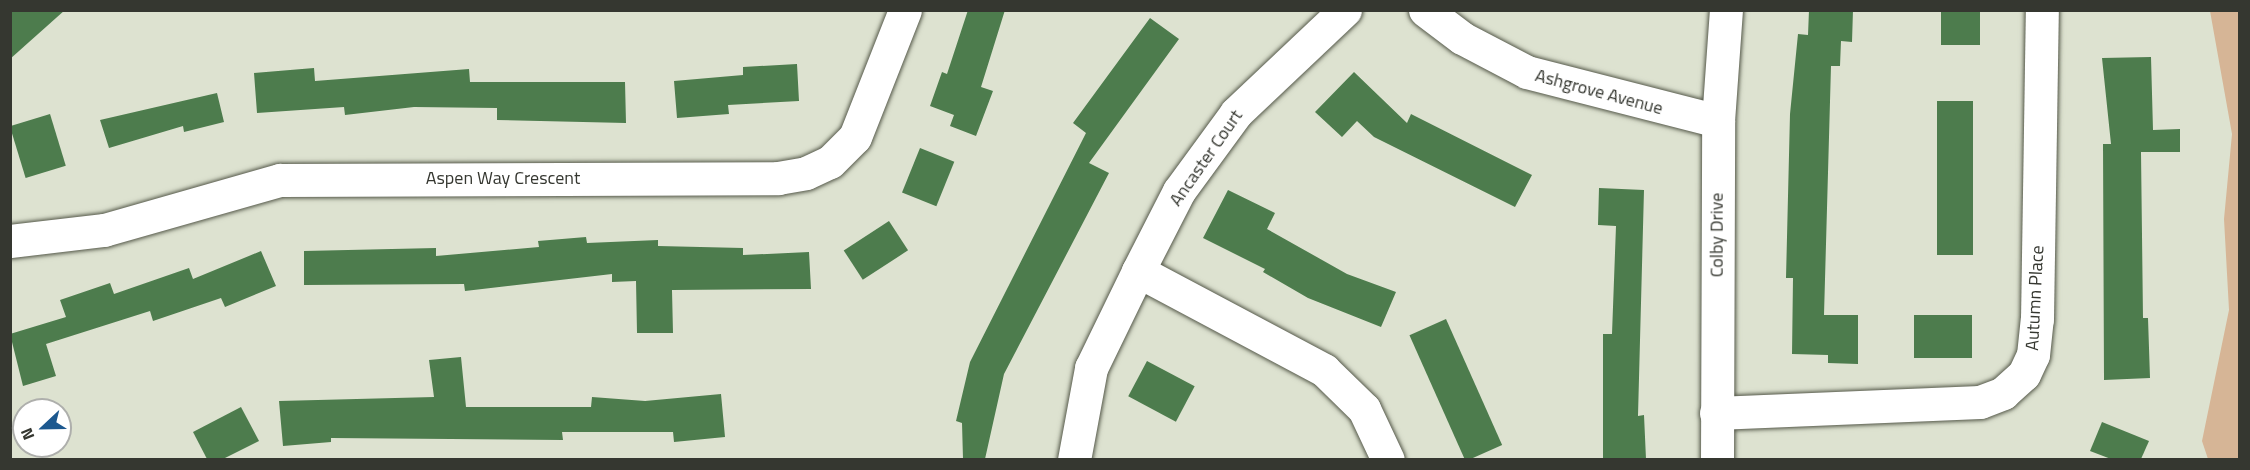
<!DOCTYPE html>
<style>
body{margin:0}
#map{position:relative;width:2250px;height:470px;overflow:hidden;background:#dde2d0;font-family:"Titillium Web",sans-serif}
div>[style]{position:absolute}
.green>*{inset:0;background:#d6b596}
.building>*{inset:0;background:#4d7c4d;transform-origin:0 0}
.roads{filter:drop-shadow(0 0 2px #55594a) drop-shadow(0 0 2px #55594a)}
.minor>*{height:33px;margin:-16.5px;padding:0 16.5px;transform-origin:16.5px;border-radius:16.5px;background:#fff}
.tertiary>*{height:33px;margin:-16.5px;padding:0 16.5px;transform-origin:16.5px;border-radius:16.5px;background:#fff}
span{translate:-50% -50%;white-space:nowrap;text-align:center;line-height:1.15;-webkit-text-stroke:6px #fff;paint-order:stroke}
.street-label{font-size:18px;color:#353730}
.frame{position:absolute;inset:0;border:12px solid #353730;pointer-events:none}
.north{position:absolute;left:12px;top:398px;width:60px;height:60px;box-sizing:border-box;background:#fff;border:2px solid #aeafac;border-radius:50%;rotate:248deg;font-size:16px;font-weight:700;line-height:24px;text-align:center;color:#353730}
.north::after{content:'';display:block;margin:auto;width:21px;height:27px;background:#1c588f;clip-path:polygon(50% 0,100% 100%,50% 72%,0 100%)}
</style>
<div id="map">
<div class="green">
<div style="clip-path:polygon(2210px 11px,2239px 11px,2239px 459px,2208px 459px,2202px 441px,2229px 310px,2224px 219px,2232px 134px)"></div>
</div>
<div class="building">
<div style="clip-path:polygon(10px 10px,65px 10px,10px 59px)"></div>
<div style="clip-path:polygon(968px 10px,1005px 10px,981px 87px,993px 91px,976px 136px,950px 126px,954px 115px,930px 106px,942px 72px,947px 74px)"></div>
<div style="clip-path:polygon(1809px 10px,1853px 10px,1852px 42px,1841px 41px,1840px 66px,1831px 66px,1824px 315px,1858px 315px,1858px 364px,1828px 363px,1828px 355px,1792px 354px,1793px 278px,1786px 278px,1790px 114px,1798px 34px,1808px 35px)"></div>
<div style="left:1941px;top:10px;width:39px;height:35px"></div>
<div style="clip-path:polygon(1150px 18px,1179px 39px,1089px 163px,1109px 173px,1004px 374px,985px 459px,963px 459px,962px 423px,956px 421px,970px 362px,1086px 133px,1073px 123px)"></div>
<div style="clip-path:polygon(2151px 57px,2153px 130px,2180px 129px,2180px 152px,2141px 152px,2143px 318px,2148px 318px,2150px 378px,2104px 380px,2103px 144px,2111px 144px,2102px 58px)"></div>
<div style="clip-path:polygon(797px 64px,799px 101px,728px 105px,729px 114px,677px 118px,674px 81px,743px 75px,743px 67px)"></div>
<div style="clip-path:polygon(314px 68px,315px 81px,469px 69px,470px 82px,625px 82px,626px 123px,497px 120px,497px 108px,414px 107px,345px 115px,344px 107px,257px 113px,254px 73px)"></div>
<div style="clip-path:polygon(1354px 72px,1407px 123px,1411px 114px,1532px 175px,1515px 207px,1374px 137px,1357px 121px,1342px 137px,1315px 112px)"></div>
<div style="clip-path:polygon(217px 93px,224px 122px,184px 132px,183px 126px,109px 148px,100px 120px)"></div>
<div style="left:1937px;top:101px;width:36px;height:154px"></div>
<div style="left:50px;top:114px;width:54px;height:42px;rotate:73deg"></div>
<div style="left:920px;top:148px;width:37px;height:48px;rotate:22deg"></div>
<div style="clip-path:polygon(1599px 188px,1644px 190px,1638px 416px,1644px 415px,1646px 459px,1603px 459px,1603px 334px,1612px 334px,1616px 226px,1598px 225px)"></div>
<div style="clip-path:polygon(1228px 190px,1275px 213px,1267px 229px,1347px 274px,1396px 292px,1381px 327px,1308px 298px,1263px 272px,1265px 269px,1203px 238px)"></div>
<div style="left:889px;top:221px;width:35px;height:54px;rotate:57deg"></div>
<div style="clip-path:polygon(586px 237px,587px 243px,658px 240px,658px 246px,743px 248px,743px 255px,809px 252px,811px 289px,672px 290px,673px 333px,637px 333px,636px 281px,612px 282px,612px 274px,465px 291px,464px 284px,304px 285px,304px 251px,436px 248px,436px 256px,539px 247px,538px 241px)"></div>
<div style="clip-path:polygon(261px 251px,276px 286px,225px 307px,221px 298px,153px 321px,150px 311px,46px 344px,56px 376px,23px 386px,10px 334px,66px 317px,60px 300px,110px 283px,114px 294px,189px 268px,193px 279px)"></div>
<div style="left:1914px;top:315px;width:58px;height:43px"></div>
<div style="left:1446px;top:319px;width:138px;height:40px;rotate:66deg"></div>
<div style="clip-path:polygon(461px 357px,466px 407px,591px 407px,592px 397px,645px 401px,721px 394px,725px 437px,674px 442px,673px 432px,562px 432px,563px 440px,331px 438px,331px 442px,283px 446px,279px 401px,434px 397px,429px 360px)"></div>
<div style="left:1147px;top:361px;width:54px;height:40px;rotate:28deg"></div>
<div style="clip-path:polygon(241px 407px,259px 441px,223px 459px,207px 459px,193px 432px)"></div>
<div style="clip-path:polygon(2102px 422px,2149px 441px,2141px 459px,2111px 459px,2090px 451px)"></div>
</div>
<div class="roads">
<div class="minor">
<div style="left:1425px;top:10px;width:46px;rotate:37.1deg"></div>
<div style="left:1462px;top:38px;width:73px;rotate:27.6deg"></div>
<div style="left:1527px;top:72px;width:197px;rotate:14.4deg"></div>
<div style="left:10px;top:241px;width:95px;rotate:-6.7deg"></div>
<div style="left:104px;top:230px;width:183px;rotate:-15.9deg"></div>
<div style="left:280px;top:180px;width:498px;rotate:-0.2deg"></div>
<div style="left:778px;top:178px;width:28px;rotate:-10deg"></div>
<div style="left:806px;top:173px;width:26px;rotate:-25deg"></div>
<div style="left:830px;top:162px;width:35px;rotate:-45deg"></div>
<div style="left:855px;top:137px;width:136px;rotate:-68.5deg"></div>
<div style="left:1138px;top:271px;width:90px;rotate:-62.9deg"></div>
<div style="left:1179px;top:191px;width:97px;rotate:-53.8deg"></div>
<div style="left:1236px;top:113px;width:150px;rotate:-43.4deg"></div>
<div style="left:1716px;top:413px;width:264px;rotate:-2.4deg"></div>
<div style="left:1980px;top:402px;width:25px;rotate:-21deg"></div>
<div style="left:2003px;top:393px;width:28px;rotate:-42deg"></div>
<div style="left:2024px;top:374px;width:21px;rotate:-65deg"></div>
<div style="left:2033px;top:355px;width:36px;rotate:-84deg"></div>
<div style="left:2037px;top:319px;width:309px;rotate:-89.1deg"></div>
<div style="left:1074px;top:460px;width:94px;rotate:-79.5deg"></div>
<div style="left:1091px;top:368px;width:108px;rotate:-64.1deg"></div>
<div style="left:1138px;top:271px;width:211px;rotate:28deg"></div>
<div style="left:1324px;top:370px;width:56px;rotate:44.3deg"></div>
<div style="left:1364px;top:409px;width:56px;rotate:64.8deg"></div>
</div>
<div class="tertiary">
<div style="left:1717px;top:460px;width:339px;rotate:-89.8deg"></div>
<div style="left:1718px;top:121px;width:111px;rotate:-85.9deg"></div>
</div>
</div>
<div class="street-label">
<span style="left:1599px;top:92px;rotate:15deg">Ashgrove Avenue</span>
<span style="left:1206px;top:158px;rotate:-55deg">Ancaster Court</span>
<span style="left:503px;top:178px">Aspen Way Crescent</span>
<span style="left:1717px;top:235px;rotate:-90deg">Colby Drive</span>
<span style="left:2035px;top:298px;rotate:-87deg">Autumn Place</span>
</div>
<div class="frame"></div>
<div class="north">N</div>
</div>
